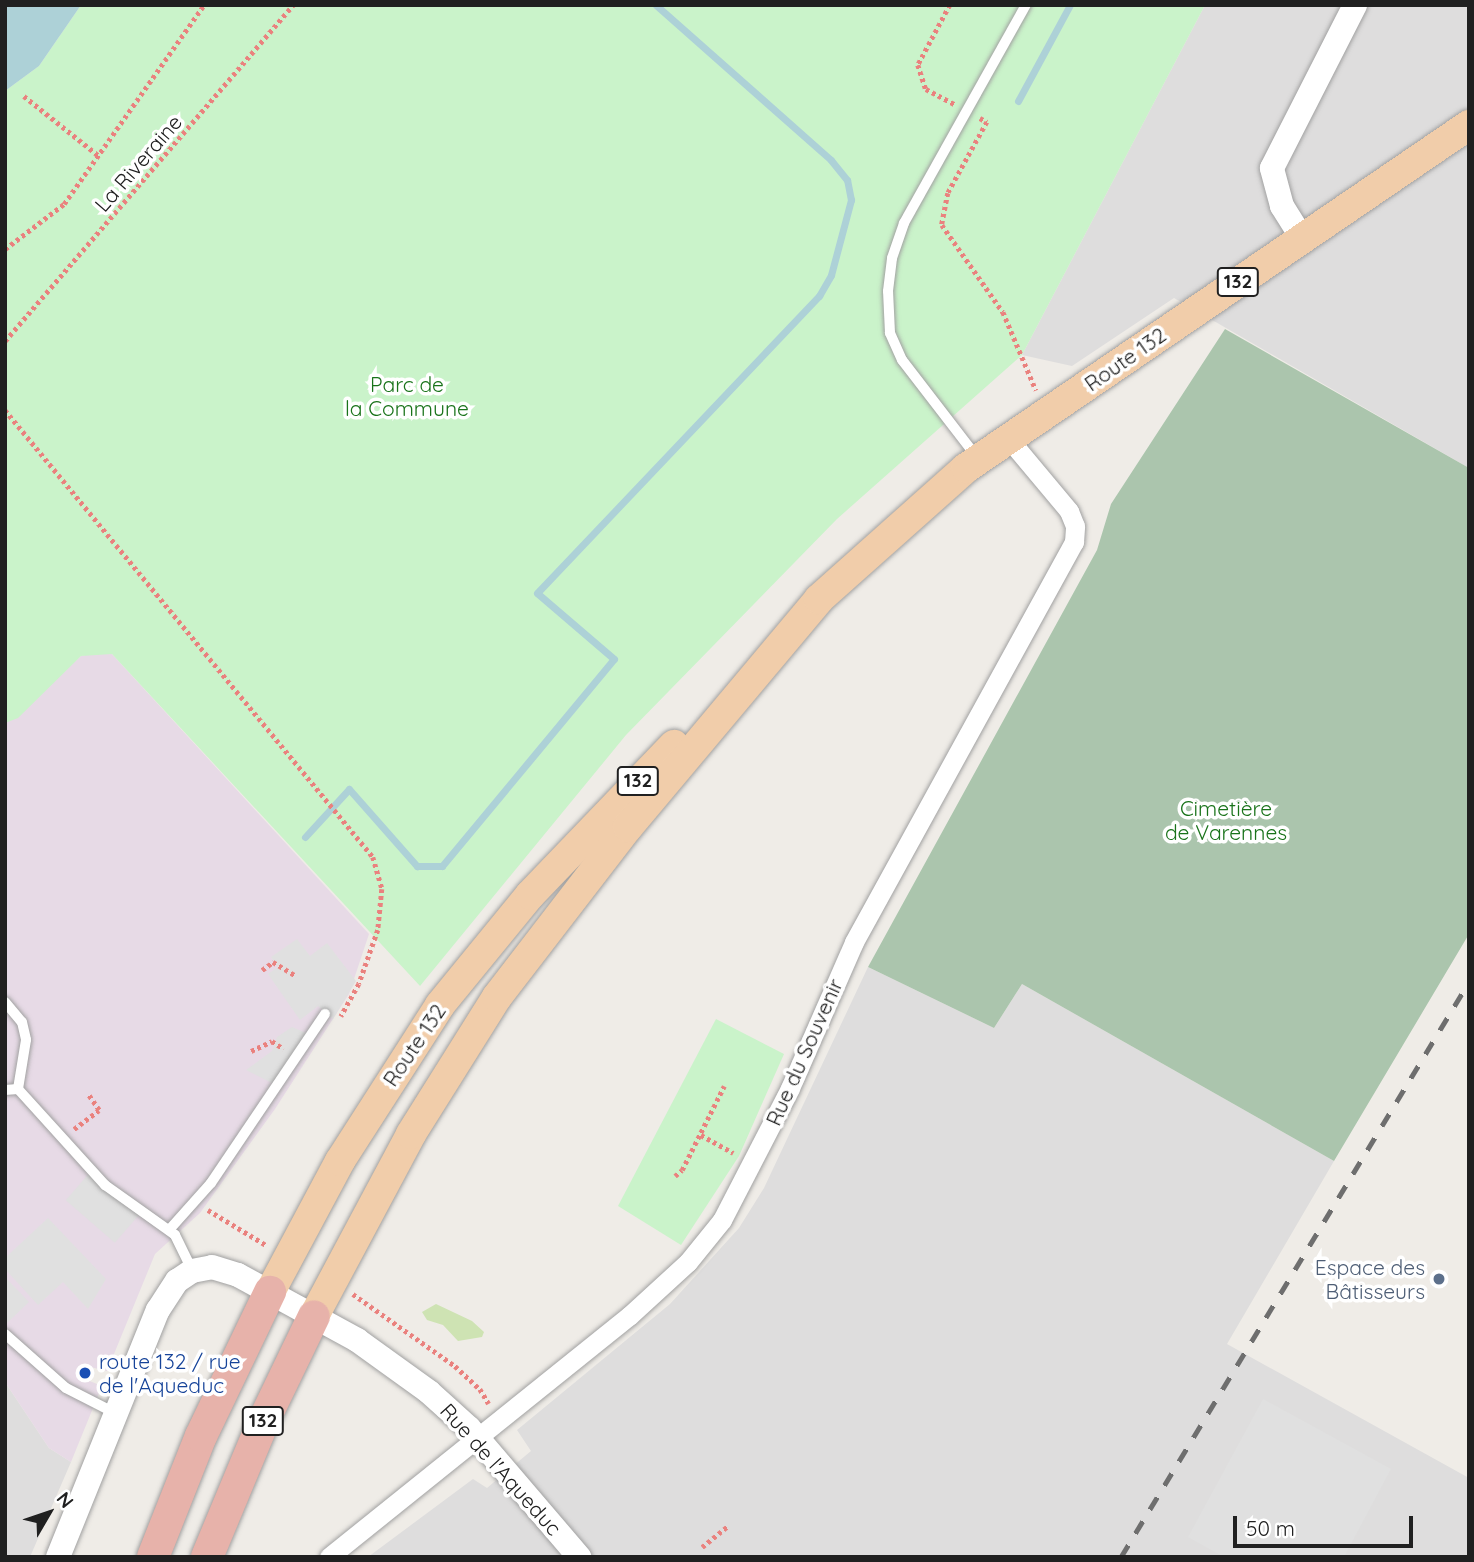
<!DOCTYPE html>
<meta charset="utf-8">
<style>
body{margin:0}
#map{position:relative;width:1474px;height:1562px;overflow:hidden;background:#efece7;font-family:Quicksand,sans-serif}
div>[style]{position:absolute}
.residential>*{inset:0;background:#dedddd}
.industrial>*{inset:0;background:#e7dae6}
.grass>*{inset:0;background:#cee3b3}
.cemetery>*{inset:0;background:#abc5ad}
.park>*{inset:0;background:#caf3ca}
.parking>*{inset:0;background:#e0e0e0;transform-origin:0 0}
.water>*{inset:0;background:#add1d7}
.stream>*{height:7px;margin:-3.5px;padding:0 3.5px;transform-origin:3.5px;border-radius:3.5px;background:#add1d7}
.path>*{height:4.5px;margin-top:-2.25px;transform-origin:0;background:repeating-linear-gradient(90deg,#ea817e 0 3.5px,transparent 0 7px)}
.roads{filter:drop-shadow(0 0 2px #a1a1a1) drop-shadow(0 0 2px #a1a1a1)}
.service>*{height:10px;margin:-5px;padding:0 5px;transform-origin:5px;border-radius:5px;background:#fff}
.minor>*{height:19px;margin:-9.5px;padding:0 9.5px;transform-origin:9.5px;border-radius:9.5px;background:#fff}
.tertiary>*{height:24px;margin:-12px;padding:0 12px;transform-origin:12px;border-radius:12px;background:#fff}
.primary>*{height:30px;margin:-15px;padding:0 15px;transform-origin:15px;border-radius:15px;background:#f1cdaa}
.trunk>*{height:32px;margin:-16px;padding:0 16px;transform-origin:16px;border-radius:16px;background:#e7b2aa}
.rail>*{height:5px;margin-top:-2.5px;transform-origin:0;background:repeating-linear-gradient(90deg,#6e6e6e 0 14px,transparent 0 28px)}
.dots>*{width:19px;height:19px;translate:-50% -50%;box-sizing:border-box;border:4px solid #fff;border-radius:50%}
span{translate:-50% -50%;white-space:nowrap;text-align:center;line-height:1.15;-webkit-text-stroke:7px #fff;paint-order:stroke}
.shield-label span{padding:2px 5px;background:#fff;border:2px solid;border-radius:5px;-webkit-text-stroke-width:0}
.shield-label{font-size:19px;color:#202020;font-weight:700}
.street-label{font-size:21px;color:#202020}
.park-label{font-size:21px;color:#19731a}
.service-label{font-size:21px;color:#4e5e75}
.right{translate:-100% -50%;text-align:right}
.transit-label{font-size:21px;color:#164399}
.left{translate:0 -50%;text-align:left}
.frame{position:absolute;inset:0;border:7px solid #202020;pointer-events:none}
.north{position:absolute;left:14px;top:1478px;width:70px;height:70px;-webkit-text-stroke:5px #fff;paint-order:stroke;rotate:51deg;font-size:19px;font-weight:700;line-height:28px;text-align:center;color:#202020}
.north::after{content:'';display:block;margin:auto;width:24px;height:32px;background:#202020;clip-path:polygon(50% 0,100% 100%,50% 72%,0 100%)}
.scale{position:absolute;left:1233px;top:1516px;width:180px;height:32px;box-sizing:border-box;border:4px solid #202020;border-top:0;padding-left:9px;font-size:21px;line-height:24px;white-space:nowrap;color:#202020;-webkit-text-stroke:5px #fff;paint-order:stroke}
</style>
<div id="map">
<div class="residential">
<div style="clip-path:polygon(1205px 5px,1469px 5px,1469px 468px,1174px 298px,1072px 366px,1022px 355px)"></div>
<div style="clip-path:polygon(868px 967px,994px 1028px,1022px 984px,1334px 1161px,1227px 1344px,1469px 1478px,1469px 1557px,368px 1557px,473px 1479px,487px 1488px,531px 1451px,517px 1430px,670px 1304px,739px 1228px,764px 1188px)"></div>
<div style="clip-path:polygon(5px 1382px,49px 1448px,71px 1462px,30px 1557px,5px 1557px)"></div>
</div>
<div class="industrial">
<div style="clip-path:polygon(99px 652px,112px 654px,369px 934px,349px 994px,275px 1109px,200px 1213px,155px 1254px,107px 1371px,82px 1365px,77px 1376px,102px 1386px,71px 1462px,49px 1448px,5px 1382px,5px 723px,81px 656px)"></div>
</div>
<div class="grass">
<div style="clip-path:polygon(436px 1304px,472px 1321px,484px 1332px,482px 1337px,458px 1341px,443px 1325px,427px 1320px,422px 1312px)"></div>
</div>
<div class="cemetery">
<div style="clip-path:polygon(1225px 329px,1469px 468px,1469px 934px,1334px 1161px,1022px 984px,994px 1028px,868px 967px,1097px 550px,1111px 504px)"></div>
</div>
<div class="park">
<div style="clip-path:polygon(81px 5px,1205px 5px,1022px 355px,837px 519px,626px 735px,420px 986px,112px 654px,81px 656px,18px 718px,5px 723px,5px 91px,39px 66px)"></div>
<div style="clip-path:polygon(716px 1019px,784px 1054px,739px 1156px,681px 1245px,618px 1206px)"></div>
</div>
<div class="parking">
<div style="clip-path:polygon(297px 939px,310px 956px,327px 943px,356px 981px,333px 1019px,318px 1006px,300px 1020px,268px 974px,278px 967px,271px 957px)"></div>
<div style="clip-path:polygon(292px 1027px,311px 1035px,278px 1086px,246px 1070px,272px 1051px,277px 1037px)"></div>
<div style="left:92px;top:1170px;width:65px;height:40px;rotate:41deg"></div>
<div style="clip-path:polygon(48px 1218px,106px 1279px,88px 1309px,63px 1282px,38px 1305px,5px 1269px,5px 1258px)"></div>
<div style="clip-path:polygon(5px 1277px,29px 1302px,5px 1325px)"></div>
<div style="clip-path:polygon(1263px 1399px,1391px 1469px,1344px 1557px,1224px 1557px,1188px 1537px)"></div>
</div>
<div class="water">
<div style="clip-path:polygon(5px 5px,81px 5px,39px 66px,5px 91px)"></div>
</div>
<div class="stream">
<div style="left:1018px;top:101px;width:109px;rotate:-61.6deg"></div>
<div style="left:305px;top:837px;width:65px;rotate:-47.5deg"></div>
<div style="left:349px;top:789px;width:103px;rotate:48.6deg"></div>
<div style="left:417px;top:866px;width:25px"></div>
<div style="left:442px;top:866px;width:269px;rotate:-50.3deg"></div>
<div style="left:614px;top:659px;width:101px;rotate:-139.4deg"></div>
<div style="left:537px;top:593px;width:410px;rotate:-46.5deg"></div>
<div style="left:819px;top:296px;width:24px;rotate:-60deg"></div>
<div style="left:831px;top:275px;width:78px;rotate:-75.1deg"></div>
<div style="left:851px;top:200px;width:20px;rotate:-101deg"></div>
<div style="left:847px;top:180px;width:26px;rotate:-129deg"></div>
<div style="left:831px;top:160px;width:234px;rotate:-138.5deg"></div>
</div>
<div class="path">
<div style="left:950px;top:5px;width:68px;rotate:118.1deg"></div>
<div style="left:918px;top:65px;width:25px;rotate:72deg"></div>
<div style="left:926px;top:89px;width:32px;rotate:28deg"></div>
<div style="left:24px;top:96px;width:95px;rotate:38.6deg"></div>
<div style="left:980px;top:118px;width:8px;rotate:30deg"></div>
<div style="left:987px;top:122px;width:81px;rotate:118.8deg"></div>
<div style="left:948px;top:193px;width:33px;rotate:101deg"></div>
<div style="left:942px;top:225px;width:106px;rotate:55deg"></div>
<div style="left:1003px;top:312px;width:85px;rotate:67.1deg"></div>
<div style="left:5px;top:249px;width:74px;rotate:-37.3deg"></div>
<div style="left:64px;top:204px;width:243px;rotate:-54.9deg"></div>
<div style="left:5px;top:341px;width:443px;rotate:-49.4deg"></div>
<div style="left:5px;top:410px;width:579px;rotate:50.54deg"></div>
<div style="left:373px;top:857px;width:33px;rotate:74deg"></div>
<div style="left:382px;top:889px;width:41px;rotate:95.6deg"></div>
<div style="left:378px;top:930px;width:57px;rotate:109.4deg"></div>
<div style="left:359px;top:984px;width:37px;rotate:119deg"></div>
<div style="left:262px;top:970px;width:14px;rotate:-36deg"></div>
<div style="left:273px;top:962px;width:26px;rotate:31deg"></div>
<div style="left:251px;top:1051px;width:23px;rotate:-25deg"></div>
<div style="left:272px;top:1041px;width:14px;rotate:34deg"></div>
<div style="left:74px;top:1129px;width:31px;rotate:-37deg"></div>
<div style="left:99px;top:1110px;width:19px;rotate:-125deg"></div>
<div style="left:701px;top:1135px;width:37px;rotate:29deg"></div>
<div style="left:675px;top:1176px;width:9px;rotate:-41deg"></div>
<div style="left:682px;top:1170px;width:94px;rotate:-63.4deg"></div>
<div style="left:208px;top:1210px;width:68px;rotate:31.1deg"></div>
<div style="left:353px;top:1294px;width:125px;rotate:35.2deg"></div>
<div style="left:455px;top:1366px;width:34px;rotate:43deg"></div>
<div style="left:480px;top:1389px;width:17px;rotate:59deg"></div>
<div style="left:702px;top:1547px;width:33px;rotate:-39deg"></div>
</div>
<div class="roads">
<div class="service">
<div style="left:976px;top:456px;width:121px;rotate:-127.6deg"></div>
<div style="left:902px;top:360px;width:30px;rotate:-114deg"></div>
<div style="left:890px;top:333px;width:42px;rotate:-92.7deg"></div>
<div style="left:888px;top:291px;width:33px;rotate:-83deg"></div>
<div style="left:892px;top:258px;width:37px;rotate:-71deg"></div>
<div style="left:904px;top:223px;width:250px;rotate:-60.8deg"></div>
<div style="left:5px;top:1002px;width:26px;rotate:50deg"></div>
<div style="left:22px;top:1022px;width:18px;rotate:77deg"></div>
<div style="left:26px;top:1040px;width:50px;rotate:99.3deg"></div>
<div style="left:18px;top:1089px;width:130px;rotate:47.8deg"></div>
<div style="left:105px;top:1185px;width:86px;rotate:35.5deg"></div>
<div style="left:175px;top:1235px;width:39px;rotate:64deg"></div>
<div style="left:5px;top:1090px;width:13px;rotate:-4deg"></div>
<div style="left:169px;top:1230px;width:63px;rotate:-48.2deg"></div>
<div style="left:211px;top:1183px;width:204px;rotate:-56deg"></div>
<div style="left:5px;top:1334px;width:81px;rotate:41.5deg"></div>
<div style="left:66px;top:1388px;width:55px;rotate:27deg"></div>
</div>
<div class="minor">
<div style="left:329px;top:1557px;width:385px;rotate:-38.8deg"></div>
<div style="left:629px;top:1316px;width:80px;rotate:-42.5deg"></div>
<div style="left:688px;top:1262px;width:54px;rotate:-51deg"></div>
<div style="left:722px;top:1220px;width:148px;rotate:-62.7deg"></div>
<div style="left:790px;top:1088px;width:159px;rotate:-66.3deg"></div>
<div style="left:854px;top:942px;width:457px;rotate:-61.2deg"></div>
<div style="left:1074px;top:542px;width:16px;rotate:-86deg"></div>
<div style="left:1075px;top:526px;width:16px;rotate:-112deg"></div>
<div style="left:1069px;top:511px;width:95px;rotate:-129.9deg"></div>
</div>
<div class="tertiary">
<div style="left:1302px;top:238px;width:38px;rotate:-122deg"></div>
<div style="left:1282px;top:206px;width:39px;rotate:-105deg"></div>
<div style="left:1272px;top:168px;width:183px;rotate:-63deg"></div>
<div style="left:58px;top:1557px;width:266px;rotate:-68deg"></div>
<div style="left:158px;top:1310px;width:35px;rotate:-57deg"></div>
<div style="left:177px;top:1281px;width:18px;rotate:-34deg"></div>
<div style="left:192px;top:1271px;width:20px;rotate:-11deg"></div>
<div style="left:212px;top:1267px;width:27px;rotate:17deg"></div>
<div style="left:238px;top:1275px;width:136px;rotate:28.6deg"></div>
<div style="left:357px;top:1340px;width:89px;rotate:35.8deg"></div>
<div style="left:429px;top:1392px;width:54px;rotate:42deg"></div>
<div style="left:469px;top:1428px;width:170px;rotate:49.5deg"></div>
</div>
<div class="primary">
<div style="left:270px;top:1292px;width:149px;rotate:-61.9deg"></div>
<div style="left:340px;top:1161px;width:185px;rotate:-57.3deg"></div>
<div style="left:440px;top:1005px;width:142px;rotate:-50.7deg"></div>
<div style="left:530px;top:895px;width:208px;rotate:-46.2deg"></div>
<div style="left:314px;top:1316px;width:206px;rotate:-61.9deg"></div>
<div style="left:411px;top:1134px;width:162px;rotate:-57.9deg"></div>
<div style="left:497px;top:997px;width:215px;rotate:-52.4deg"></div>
<div style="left:628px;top:827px;width:297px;rotate:-50deg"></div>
<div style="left:819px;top:599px;width:197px;rotate:-41.7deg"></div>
<div style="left:966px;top:468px;width:609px;rotate:-34.29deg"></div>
</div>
<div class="trunk">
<div style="left:153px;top:1557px;width:130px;rotate:-68.4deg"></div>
<div style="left:201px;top:1436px;width:160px;rotate:-64.4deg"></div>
<div style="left:207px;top:1557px;width:148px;rotate:-67.4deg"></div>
<div style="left:264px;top:1420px;width:115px;rotate:-64.3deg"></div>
</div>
</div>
<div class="rail">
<div style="left:1121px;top:1557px;width:672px;rotate:-58.82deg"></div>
</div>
<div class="dots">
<div style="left:1439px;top:1279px;background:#5c6f8a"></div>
<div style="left:85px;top:1373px;background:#1a4fb4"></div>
</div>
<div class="shield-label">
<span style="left:1238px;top:282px">132</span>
<span style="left:638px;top:781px">132</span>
<span style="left:263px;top:1421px">132</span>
</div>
<div class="street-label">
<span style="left:138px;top:163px;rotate:-49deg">La Riveraine</span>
<span style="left:1125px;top:359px;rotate:-35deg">Route 132</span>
<span style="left:414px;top:1045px;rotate:-56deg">Route 132</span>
<span style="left:804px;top:1052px;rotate:-66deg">Rue du Souvenir</span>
<span style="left:501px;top:1469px;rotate:48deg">Rue de l'Aqueduc</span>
</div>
<div class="park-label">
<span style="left:407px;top:396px">Parc de<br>la Commune</span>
<span style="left:1226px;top:820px">Cimetière<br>de Varennes</span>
</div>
<div class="service-label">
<span class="right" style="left:1425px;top:1279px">Espace des<br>Bâtisseurs</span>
</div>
<div class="transit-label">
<span class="left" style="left:99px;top:1373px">route 132 / rue<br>de l'Aqueduc</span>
</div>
<div class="frame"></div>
<div class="north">N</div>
<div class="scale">50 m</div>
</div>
